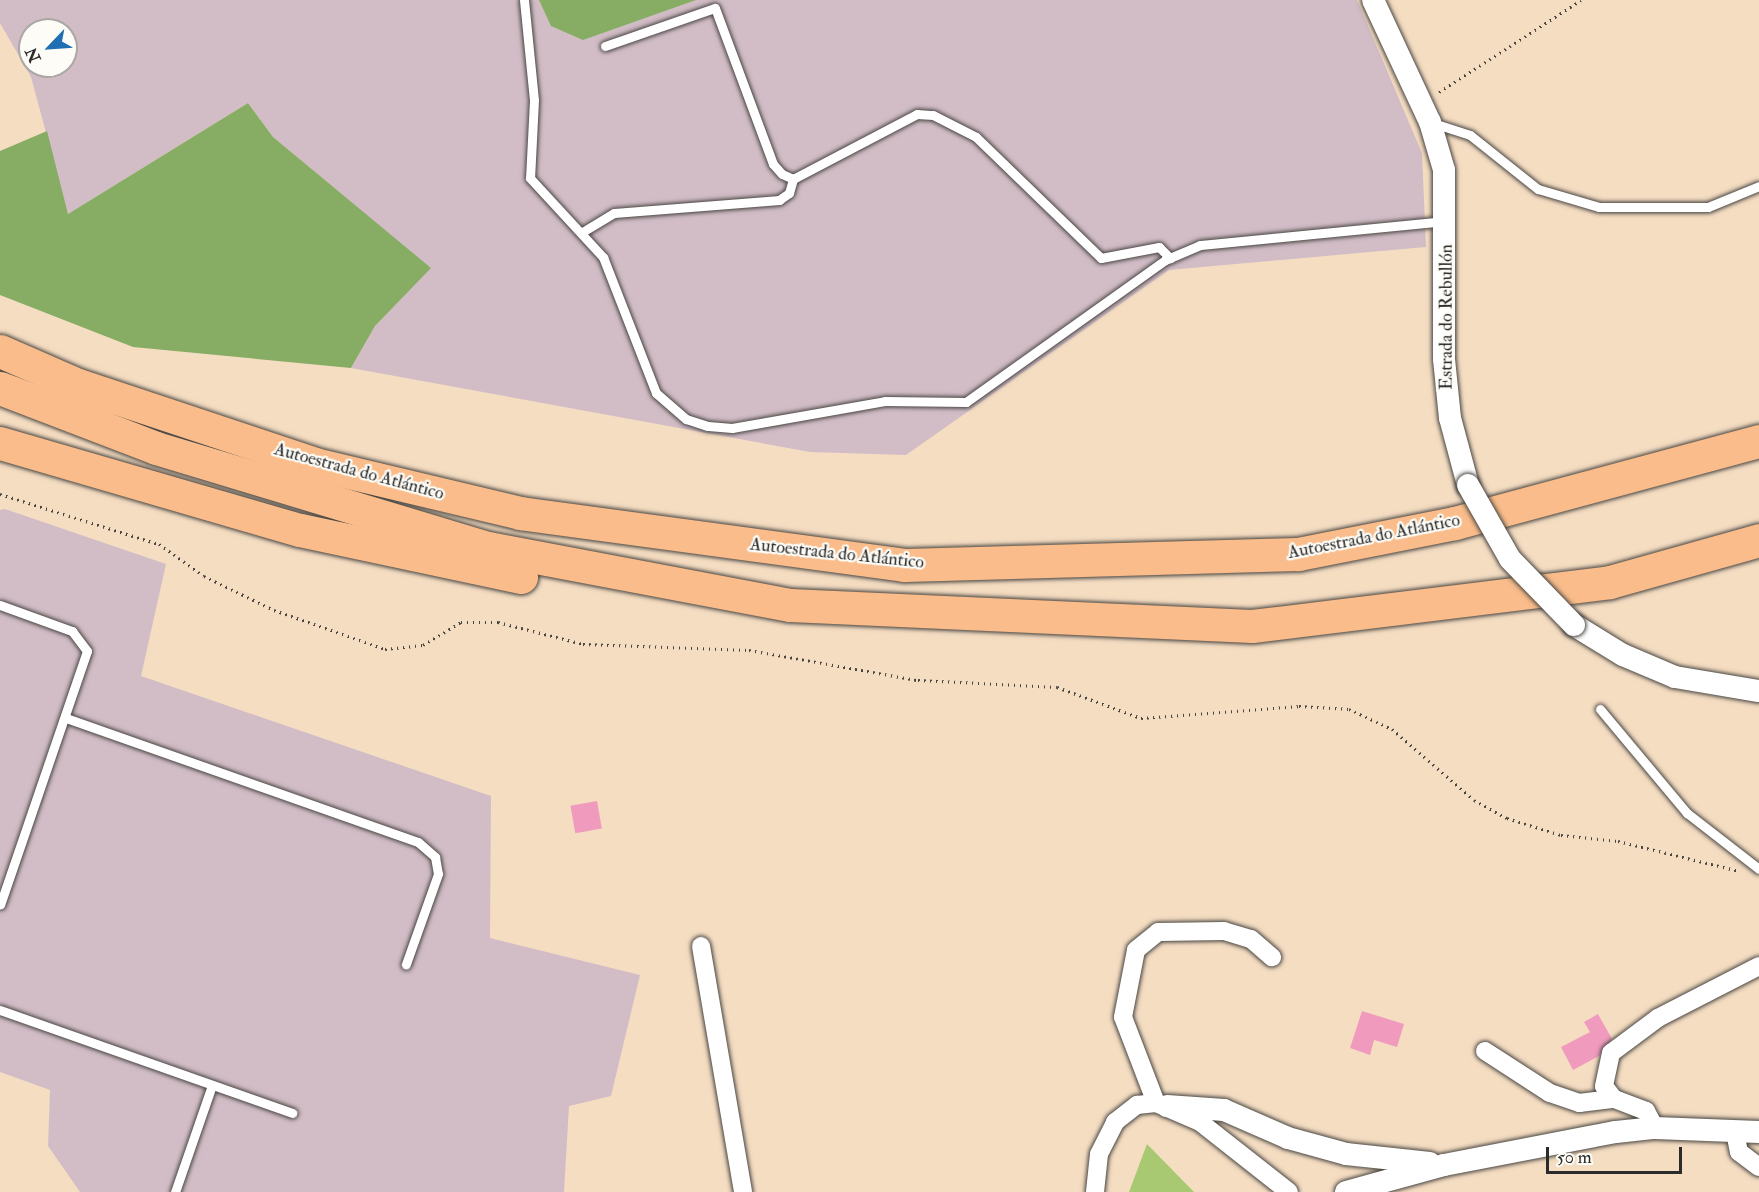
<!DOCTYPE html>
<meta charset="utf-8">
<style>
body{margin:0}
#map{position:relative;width:1759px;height:1192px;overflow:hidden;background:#f5ddc2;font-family:"IM FELL Double Pica",serif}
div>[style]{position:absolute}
.industrial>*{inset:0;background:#d2bdc7}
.green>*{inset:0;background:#a8c971}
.forest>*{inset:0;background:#86ad63}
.building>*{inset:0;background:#f09bbd;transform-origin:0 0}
.path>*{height:3px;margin-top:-1.5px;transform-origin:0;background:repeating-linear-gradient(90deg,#494642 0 1.5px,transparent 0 6px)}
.roads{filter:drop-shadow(0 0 2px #494642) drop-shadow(0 0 2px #494642)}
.service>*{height:9px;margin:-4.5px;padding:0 4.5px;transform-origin:4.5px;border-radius:4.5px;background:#fff}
.minor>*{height:18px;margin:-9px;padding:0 9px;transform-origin:9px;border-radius:9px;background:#fff}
.tertiary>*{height:22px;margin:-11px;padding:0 11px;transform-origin:11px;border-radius:11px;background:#fff}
.motorway>*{height:33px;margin:-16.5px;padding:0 16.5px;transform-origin:16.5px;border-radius:16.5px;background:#f9bc8a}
.bridges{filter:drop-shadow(0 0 2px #494642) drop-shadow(0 0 2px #494642)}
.tertiary-bridge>*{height:22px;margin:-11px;padding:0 11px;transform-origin:11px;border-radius:11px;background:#fff}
span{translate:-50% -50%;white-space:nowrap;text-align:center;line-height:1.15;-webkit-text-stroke:4.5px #fdfcf7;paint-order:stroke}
.street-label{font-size:18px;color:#2b2b2b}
.north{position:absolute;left:18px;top:18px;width:60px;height:60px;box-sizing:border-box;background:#fdfcf7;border:2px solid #a9a8a5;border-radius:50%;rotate:245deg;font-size:16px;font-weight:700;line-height:24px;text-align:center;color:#2b2b2b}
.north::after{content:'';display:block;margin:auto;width:21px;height:27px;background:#1f6fb2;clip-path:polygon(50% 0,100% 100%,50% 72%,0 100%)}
.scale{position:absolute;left:1546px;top:1147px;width:136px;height:27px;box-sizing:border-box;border:3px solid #2b2b2b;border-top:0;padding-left:8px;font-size:18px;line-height:21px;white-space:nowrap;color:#2b2b2b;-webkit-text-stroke:4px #fdfcf7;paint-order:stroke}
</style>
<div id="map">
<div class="industrial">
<div style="clip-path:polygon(evenodd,0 0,1357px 0,1422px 153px,1426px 247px,1169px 270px,906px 455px,810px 452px,351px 368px,375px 326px,430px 268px,273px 137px,248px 103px,68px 214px,31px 77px,0 23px,0 0,30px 30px,66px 30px,66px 66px,30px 66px,30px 30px)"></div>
<div style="clip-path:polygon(5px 509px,166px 564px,141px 676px,491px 796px,490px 938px,640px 975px,611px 1096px,569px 1106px,564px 1192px,80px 1192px,48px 1146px,50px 1090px,0 1072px,0 510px)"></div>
</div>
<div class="green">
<div style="clip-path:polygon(1147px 1144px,1194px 1192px,1129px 1192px)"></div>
</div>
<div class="forest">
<div style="clip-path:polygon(539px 0,696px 0,583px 40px,551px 26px)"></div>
<div style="clip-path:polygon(248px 103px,273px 137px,431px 268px,375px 326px,351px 368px,133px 347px,0 295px,0 151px,47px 131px,68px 214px)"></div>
</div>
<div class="building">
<div style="left:597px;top:801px;width:28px;height:27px;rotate:80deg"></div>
<div style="clip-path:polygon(1362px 1011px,1404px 1024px,1397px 1047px,1374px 1040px,1370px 1055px,1350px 1048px)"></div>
<div style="clip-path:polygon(1598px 1014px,1612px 1039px,1599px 1056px,1573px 1070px,1561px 1047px,1590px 1032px,1584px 1022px)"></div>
</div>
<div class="path">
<div style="left:1439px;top:92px;width:169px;rotate:-32.9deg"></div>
<div style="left:0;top:494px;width:167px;rotate:17.5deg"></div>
<div style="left:159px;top:544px;width:55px;rotate:35.4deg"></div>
<div style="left:204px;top:576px;width:78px;rotate:25.9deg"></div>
<div style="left:274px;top:610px;width:118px;rotate:19.4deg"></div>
<div style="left:385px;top:649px;width:38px;rotate:-6deg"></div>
<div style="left:423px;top:645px;width:44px;rotate:-31.2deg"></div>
<div style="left:461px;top:622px;width:37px"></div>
<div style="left:498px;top:622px;width:88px;rotate:14.5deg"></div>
<div style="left:583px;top:644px;width:166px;rotate:2.1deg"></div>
<div style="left:749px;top:650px;width:172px;rotate:10.1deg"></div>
<div style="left:918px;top:680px;width:139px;rotate:2.9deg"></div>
<div style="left:1057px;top:687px;width:90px;rotate:20.3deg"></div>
<div style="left:1141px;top:718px;width:158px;rotate:-4.3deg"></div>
<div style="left:1299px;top:706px;width:50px;rotate:3.4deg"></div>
<div style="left:1349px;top:709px;width:47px;rotate:24.9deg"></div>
<div style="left:1392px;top:729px;width:108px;rotate:40.9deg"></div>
<div style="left:1474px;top:800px;width:38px;rotate:29deg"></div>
<div style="left:1507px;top:818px;width:57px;rotate:17.5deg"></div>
<div style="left:1561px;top:835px;width:57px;rotate:6deg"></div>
<div style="left:1618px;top:841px;width:125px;rotate:13.9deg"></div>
</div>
<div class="roads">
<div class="service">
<div style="left:524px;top:0;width:100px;rotate:84.3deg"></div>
<div style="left:534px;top:100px;width:78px;rotate:92.9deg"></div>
<div style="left:530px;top:178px;width:108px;rotate:47.3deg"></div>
<div style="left:603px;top:257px;width:146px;rotate:68.7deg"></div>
<div style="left:656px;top:393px;width:40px;rotate:41deg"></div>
<div style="left:686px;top:419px;width:23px;rotate:18deg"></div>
<div style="left:708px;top:426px;width:24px;rotate:5deg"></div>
<div style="left:732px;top:428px;width:155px;rotate:-10deg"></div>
<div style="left:885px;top:401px;width:81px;rotate:0.7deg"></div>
<div style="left:966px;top:402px;width:244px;rotate:-35.5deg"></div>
<div style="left:1165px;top:260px;width:38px;rotate:-23deg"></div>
<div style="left:1200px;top:245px;width:245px;rotate:-5.6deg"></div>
<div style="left:605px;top:46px;width:116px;rotate:-19.1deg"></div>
<div style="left:715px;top:8px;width:166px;rotate:69.6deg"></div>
<div style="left:773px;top:164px;width:13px;rotate:48deg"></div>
<div style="left:782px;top:174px;width:12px;rotate:24deg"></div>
<div style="left:793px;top:179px;width:140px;rotate:-27.7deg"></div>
<div style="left:917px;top:114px;width:16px;rotate:4deg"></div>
<div style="left:933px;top:115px;width:48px;rotate:27.1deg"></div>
<div style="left:976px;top:137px;width:174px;rotate:44.1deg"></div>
<div style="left:1101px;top:258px;width:59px;rotate:-10.7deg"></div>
<div style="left:1159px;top:247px;width:16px;rotate:45deg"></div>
<div style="left:1433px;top:123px;width:39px;rotate:18deg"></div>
<div style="left:1470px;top:135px;width:87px;rotate:38.5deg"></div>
<div style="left:1538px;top:189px;width:64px;rotate:16.4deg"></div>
<div style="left:1599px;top:207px;width:109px"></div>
<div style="left:1708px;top:207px;width:55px;rotate:-22.4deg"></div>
<div style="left:584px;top:231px;width:35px;rotate:-31deg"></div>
<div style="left:614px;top:213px;width:166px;rotate:-4.5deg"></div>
<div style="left:779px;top:200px;width:12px;rotate:-35deg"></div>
<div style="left:789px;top:193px;width:15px;rotate:-74deg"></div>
<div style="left:0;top:605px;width:77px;rotate:19.9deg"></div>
<div style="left:72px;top:631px;width:25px;rotate:53deg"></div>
<div style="left:87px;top:651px;width:268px;rotate:108.9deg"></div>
<div style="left:1600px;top:709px;width:136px;rotate:50.1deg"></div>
<div style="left:1687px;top:813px;width:91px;rotate:37.9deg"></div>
<div style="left:66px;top:718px;width:373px;rotate:19.4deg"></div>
<div style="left:418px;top:842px;width:23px;rotate:41deg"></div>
<div style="left:435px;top:857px;width:17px;rotate:80deg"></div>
<div style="left:438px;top:874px;width:96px;rotate:109.6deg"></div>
<div style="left:0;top:1010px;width:310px;rotate:19.4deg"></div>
<div style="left:175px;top:1192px;width:113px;rotate:-70.9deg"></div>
</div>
<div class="minor">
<div style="left:701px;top:946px;width:250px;rotate:80.3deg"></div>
<div style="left:1485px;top:1051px;width:77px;rotate:32.9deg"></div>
<div style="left:1550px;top:1093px;width:31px;rotate:19deg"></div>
<div style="left:1579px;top:1103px;width:35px;rotate:-7deg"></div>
<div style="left:1156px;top:1103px;width:92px;rotate:-111deg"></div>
<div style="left:1123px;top:1017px;width:68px;rotate:-79deg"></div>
<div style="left:1136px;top:950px;width:28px;rotate:-39deg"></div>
<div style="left:1158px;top:932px;width:66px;rotate:-0.9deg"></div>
<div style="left:1224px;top:931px;width:28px;rotate:17deg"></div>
<div style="left:1251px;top:939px;width:28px;rotate:41deg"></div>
<div style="left:1655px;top:1128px;width:19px;rotate:-118deg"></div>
<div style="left:1646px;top:1111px;width:34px;rotate:-159deg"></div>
<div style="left:1614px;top:1099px;width:16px;rotate:-128deg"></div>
<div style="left:1604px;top:1086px;width:34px;rotate:-78deg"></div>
<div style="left:1611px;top:1053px;width:59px;rotate:-36.7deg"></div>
<div style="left:1658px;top:1018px;width:114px;rotate:-27.2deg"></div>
<div style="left:1735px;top:1132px;width:20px;rotate:79deg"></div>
<div style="left:1739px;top:1152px;width:25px;rotate:37deg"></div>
<div style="left:1095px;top:1192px;width:38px;rotate:-84deg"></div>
<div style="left:1099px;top:1154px;width:36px;rotate:-63deg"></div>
<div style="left:1115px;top:1122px;width:28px;rotate:-38deg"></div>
<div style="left:1137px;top:1105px;width:19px;rotate:-6deg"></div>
<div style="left:1156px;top:1103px;width:48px;rotate:23.4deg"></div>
<div style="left:1200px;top:1122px;width:113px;rotate:38.2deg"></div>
</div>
<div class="tertiary">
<div style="left:1373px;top:0;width:135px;rotate:65deg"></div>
<div style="left:1430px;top:122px;width:50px;rotate:73.7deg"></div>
<div style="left:1444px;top:170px;width:189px;rotate:90deg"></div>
<div style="left:1444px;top:359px;width:59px;rotate:84.2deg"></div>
<div style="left:1450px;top:418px;width:69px;rotate:75deg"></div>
<div style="left:1574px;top:625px;width:57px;rotate:31.5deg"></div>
<div style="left:1623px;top:655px;width:56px;rotate:22.9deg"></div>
<div style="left:1675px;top:677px;width:85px;rotate:9.5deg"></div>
<div style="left:1167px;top:1106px;width:57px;rotate:4deg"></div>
<div style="left:1224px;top:1110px;width:70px;rotate:23.6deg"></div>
<div style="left:1288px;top:1138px;width:60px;rotate:15.4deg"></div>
<div style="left:1346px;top:1154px;width:84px;rotate:6.1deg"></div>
<div style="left:1346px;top:1192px;width:102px;rotate:-15.4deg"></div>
<div style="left:1444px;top:1165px;width:175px;rotate:-10.9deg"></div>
<div style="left:1616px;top:1132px;width:39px;rotate:-6deg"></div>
<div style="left:1655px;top:1128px;width:104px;rotate:2.2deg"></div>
</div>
<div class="motorway">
<div style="left:0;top:351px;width:85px;rotate:23.6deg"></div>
<div style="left:78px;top:385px;width:250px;rotate:18.4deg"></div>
<div style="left:315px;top:464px;width:211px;rotate:13.4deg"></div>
<div style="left:520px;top:513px;width:388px;rotate:7.7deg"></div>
<div style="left:904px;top:565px;width:394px;rotate:-1.6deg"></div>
<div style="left:1298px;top:554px;width:160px;rotate:-11.2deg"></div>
<div style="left:1455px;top:523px;width:315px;rotate:-15.1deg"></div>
<div style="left:0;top:388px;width:167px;rotate:21deg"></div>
<div style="left:156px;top:448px;width:347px;rotate:16.8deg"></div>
<div style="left:488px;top:548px;width:307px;rotate:10.7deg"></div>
<div style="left:790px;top:605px;width:462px;rotate:2.6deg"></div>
<div style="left:1252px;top:626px;width:361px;rotate:-7deg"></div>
<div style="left:1610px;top:582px;width:155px;rotate:-15.7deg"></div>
<div style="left:0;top:443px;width:312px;rotate:16.2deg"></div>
<div style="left:300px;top:530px;width:226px;rotate:12deg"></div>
</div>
</div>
<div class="bridges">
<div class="tertiary-bridge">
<div style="left:1468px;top:485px;width:85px;rotate:60.4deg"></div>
<div style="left:1510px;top:559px;width:92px;rotate:45.9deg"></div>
</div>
</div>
<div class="street-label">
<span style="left:1447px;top:317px;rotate:-90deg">Estrada do Rebullón</span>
<span style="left:359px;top:472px;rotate:15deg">Autoestrada do Atlántico</span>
<span style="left:1374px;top:537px;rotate:-11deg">Autoestrada do Atlántico</span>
<span style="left:837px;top:554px;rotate:6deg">Autoestrada do Atlántico</span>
</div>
<div class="north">N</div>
<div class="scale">50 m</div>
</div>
